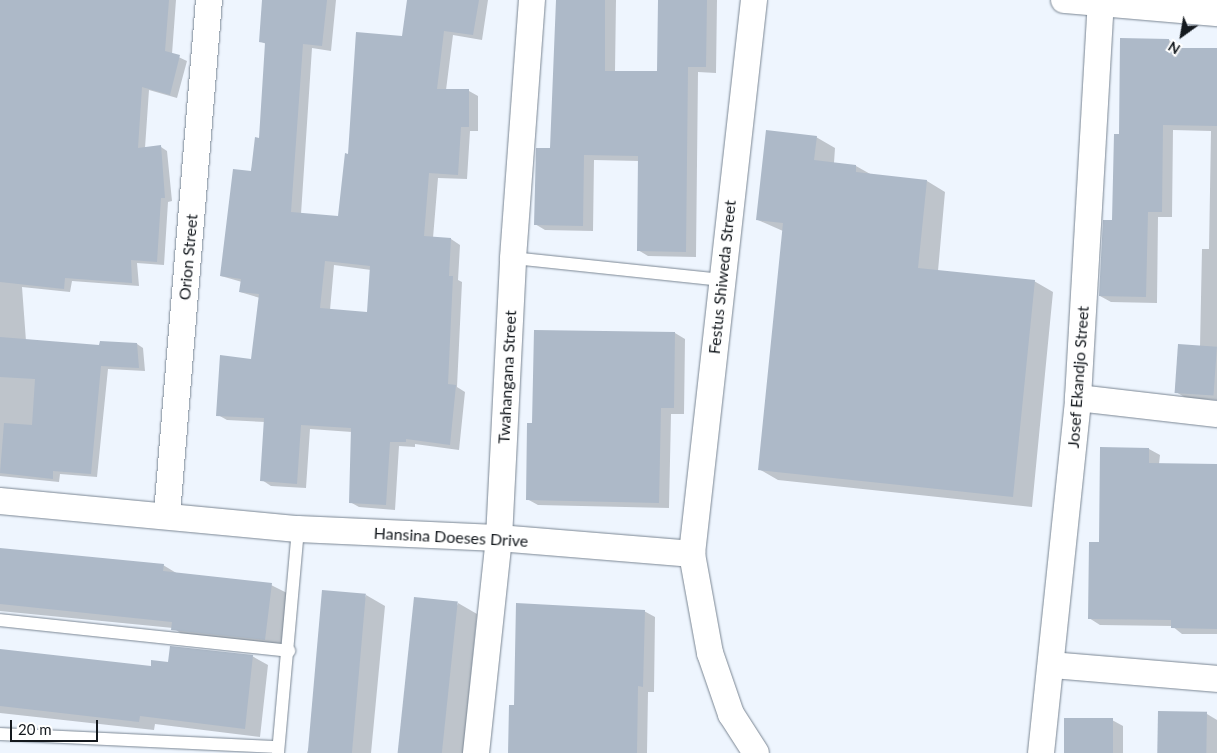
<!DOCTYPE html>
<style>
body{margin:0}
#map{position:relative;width:1217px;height:753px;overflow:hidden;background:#eef5fe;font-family:Lato,sans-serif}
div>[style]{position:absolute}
.shadow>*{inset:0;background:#0003}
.building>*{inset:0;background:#adb9c8;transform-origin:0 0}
.roads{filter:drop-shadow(0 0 1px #7a8693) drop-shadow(0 0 1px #7a8693)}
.lane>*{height:12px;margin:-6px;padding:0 6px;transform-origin:6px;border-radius:6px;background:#fff}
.street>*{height:26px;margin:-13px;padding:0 13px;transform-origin:13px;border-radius:13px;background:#fff}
span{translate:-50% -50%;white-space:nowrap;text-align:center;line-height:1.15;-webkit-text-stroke:4.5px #fff;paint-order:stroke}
.street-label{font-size:16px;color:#14191e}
.north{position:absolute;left:1157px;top:10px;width:50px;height:50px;-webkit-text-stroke:4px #fff;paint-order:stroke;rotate:212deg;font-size:14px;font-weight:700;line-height:20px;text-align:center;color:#14191e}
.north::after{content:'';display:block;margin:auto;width:18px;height:22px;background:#14191e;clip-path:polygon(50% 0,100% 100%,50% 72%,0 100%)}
.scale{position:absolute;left:10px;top:720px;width:88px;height:22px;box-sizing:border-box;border:2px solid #14191e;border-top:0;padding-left:6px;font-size:15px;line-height:18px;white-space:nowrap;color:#14191e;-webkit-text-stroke:4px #fff;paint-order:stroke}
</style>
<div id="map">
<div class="shadow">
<div style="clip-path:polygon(0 0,176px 0,172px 54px,187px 61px,177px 98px,149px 90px,145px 148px,161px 147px,167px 151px,172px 201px,168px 202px,164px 265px,137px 263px,139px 286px,72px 281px,70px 292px,22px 287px,26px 341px,101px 346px,137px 344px,143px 348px,145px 371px,108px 369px,97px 477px,60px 474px,59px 482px,0 476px)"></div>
<div style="clip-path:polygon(evenodd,265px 0,336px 0,331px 51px,312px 48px,301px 214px,339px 217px,349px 155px,403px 37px,408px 0,488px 0,482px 40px,453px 35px,446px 90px,469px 91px,478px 96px,478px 131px,470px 131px,467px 179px,438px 178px,433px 238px,451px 239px,460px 245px,458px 280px,462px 282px,457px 387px,465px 392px,459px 450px,415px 444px,415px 447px,399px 446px,395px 510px,359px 507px,350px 502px,352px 432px,310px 429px,306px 488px,271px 486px,262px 480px,265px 422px,227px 420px,218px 415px,252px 360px,260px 298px,240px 292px,242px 282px,221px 276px,260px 139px,266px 44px,260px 41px,265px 0,334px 265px,371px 270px,368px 313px,330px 310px,334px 265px)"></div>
<div style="clip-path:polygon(558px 0,616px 0,615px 72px,658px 73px,659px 0,717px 0,716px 73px,698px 72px,696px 257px,648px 256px,638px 250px,640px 161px,594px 160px,593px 231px,545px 230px,535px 224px,551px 149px)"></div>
<div style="clip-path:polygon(1121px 39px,1169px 40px,1180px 49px,1217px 50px,1217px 400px,1186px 398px,1176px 392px,1200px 347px,1202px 249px,1209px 249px,1211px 131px,1173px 130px,1172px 217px,1158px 217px,1157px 303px,1111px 302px,1100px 296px,1113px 221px,1120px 135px)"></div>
<div style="clip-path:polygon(816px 137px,835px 148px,834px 163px,856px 166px,872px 175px,927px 181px,945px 192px,938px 271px,1034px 281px,1053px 292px,1032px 507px,778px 480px,759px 469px,783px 231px,758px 220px)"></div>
<div style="clip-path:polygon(675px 333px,685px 339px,684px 414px,671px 414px,669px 508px,538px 505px,527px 499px,533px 424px)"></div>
<div style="clip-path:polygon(1101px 448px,1149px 449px,1160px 455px,1159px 464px,1217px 465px,1217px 634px,1182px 634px,1172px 626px,1100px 625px,1089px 618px,1100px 544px)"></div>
<div style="clip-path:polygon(0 549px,163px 565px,178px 574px,271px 585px,287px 593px,281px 648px,188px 638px,173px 628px,0 611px)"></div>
<div style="clip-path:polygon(366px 595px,385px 606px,371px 753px,307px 753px)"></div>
<div style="clip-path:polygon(458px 603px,477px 614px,463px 753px,401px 753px)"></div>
<div style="clip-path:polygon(644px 611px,655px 617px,654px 692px,648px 692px,647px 753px,509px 753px,515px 707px)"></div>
<div style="clip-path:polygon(0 651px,152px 667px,252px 656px,268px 665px,260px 737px,155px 724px,154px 730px,0 713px)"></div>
<div style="clip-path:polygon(1207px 714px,1217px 720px,1217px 753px,1158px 753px)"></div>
<div style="clip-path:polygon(1112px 720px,1123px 726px,1123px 753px,1064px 753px)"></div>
</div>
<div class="building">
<div style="clip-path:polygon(0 0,169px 0,165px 51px,180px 55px,170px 95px,142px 87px,138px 148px,161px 145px,165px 198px,161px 198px,157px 262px,131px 260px,132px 283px,65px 278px,64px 289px,0 282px)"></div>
<div style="clip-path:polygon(evenodd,262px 0,327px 0,322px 46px,303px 44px,291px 212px,338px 216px,345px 153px,348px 154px,356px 32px,402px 36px,407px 0,479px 0,473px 35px,444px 31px,437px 89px,469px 89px,469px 127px,461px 127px,458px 175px,429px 173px,424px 236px,451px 238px,449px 276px,453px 276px,448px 384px,456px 385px,450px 445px,406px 439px,406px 442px,390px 442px,386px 505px,349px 503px,351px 428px,301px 425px,297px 484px,260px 481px,264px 418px,216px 416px,220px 355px,251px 359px,259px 294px,239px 292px,241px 279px,220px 276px,233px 169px,251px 171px,255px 137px,259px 138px,265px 43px,259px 42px,262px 0,325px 261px,370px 266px,367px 312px,320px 308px,325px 261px)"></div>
<div style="clip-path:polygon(556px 0,605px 0,605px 71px,657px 71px,658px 0,707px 0,706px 67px,688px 67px,686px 252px,637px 251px,638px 156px,584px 155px,583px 226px,534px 225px,536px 148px,550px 148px)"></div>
<div style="clip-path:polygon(1120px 38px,1169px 39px,1169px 48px,1217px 48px,1217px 126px,1163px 125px,1162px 212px,1148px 212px,1146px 297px,1099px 296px,1103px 220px,1112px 220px,1114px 134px,1119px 134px)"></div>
<div style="clip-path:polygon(766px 130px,817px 136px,814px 160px,856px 165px,856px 172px,927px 180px,918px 268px,1035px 280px,1013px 497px,758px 470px,783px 223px,756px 220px)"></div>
<div style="clip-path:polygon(534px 330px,675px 332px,674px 408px,661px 408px,659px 503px,526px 500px,527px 423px,532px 423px)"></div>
<div style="clip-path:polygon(0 337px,99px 345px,100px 341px,137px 343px,139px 368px,101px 366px,91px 474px,53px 471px,53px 479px,0 473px,4px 423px,32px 425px,35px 379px,0 377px)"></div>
<div style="left:1178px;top:344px;width:39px;height:49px;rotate:4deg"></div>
<div style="clip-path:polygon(1100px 447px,1149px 448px,1149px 463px,1217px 464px,1217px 629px,1171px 628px,1171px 620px,1088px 619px,1089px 542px,1099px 542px)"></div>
<div style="clip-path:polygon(0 548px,164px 564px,163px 571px,272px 583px,265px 640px,171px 630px,172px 622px,0 604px)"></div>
<div style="left:322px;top:590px;width:44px;height:164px;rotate:5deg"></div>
<div style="left:414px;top:597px;width:44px;height:157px;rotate:6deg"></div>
<div style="clip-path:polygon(516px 603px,645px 610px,643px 687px,638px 686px,637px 753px,508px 753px,509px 705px,514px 705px)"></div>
<div style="clip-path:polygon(170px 646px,253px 655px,245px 729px,140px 716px,139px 722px,0 706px,0 649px,151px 666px,151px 660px,168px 662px)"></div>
<div style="left:1158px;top:711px;width:49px;height:42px;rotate:1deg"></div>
<div style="left:1064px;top:718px;width:49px;height:35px"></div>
</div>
<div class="roads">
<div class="lane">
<div style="left:513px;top:258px;width:209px;rotate:6deg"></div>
<div style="left:0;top:620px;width:291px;rotate:6.1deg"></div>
<div style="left:0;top:734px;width:278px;rotate:2.7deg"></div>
<div style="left:278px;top:753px;width:225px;rotate:-84.9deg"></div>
</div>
<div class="street">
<div style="left:754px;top:0;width:557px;rotate:96.39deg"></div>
<div style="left:692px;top:554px;width:101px;rotate:79.7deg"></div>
<div style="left:710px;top:653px;width:65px;rotate:71deg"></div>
<div style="left:731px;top:714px;width:46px;rotate:57.3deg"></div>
<div style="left:1064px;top:0;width:154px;rotate:4.9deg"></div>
<div style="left:1078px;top:398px;width:140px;rotate:6.6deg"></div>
<div style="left:0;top:501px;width:299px;rotate:5.4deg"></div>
<div style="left:298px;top:529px;width:201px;rotate:2.6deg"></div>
<div style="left:499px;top:538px;width:194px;rotate:4.7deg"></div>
<div style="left:167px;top:514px;width:516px;rotate:-85.33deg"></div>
<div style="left:1051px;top:665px;width:167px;rotate:4.8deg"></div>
<div style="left:476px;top:753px;width:216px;rotate:-83.9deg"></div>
<div style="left:499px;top:538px;width:280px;rotate:-87.1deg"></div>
<div style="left:513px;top:258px;width:259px;rotate:-85.8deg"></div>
<div style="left:1041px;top:753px;width:357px;rotate:-84deg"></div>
<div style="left:1078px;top:398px;width:399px;rotate:-86.7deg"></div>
</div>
</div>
<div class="street-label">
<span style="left:188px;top:257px;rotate:-85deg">Orion Street</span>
<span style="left:722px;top:277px;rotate:-84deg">Festus Shiweda Street</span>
<span style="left:507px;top:377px;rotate:-87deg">Twahangana Street</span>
<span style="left:1078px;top:377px;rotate:-86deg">Josef Ekandjo Street</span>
<span style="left:451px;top:537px;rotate:3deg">Hansina Doeses Drive</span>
</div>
<div class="north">N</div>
<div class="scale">20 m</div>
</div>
